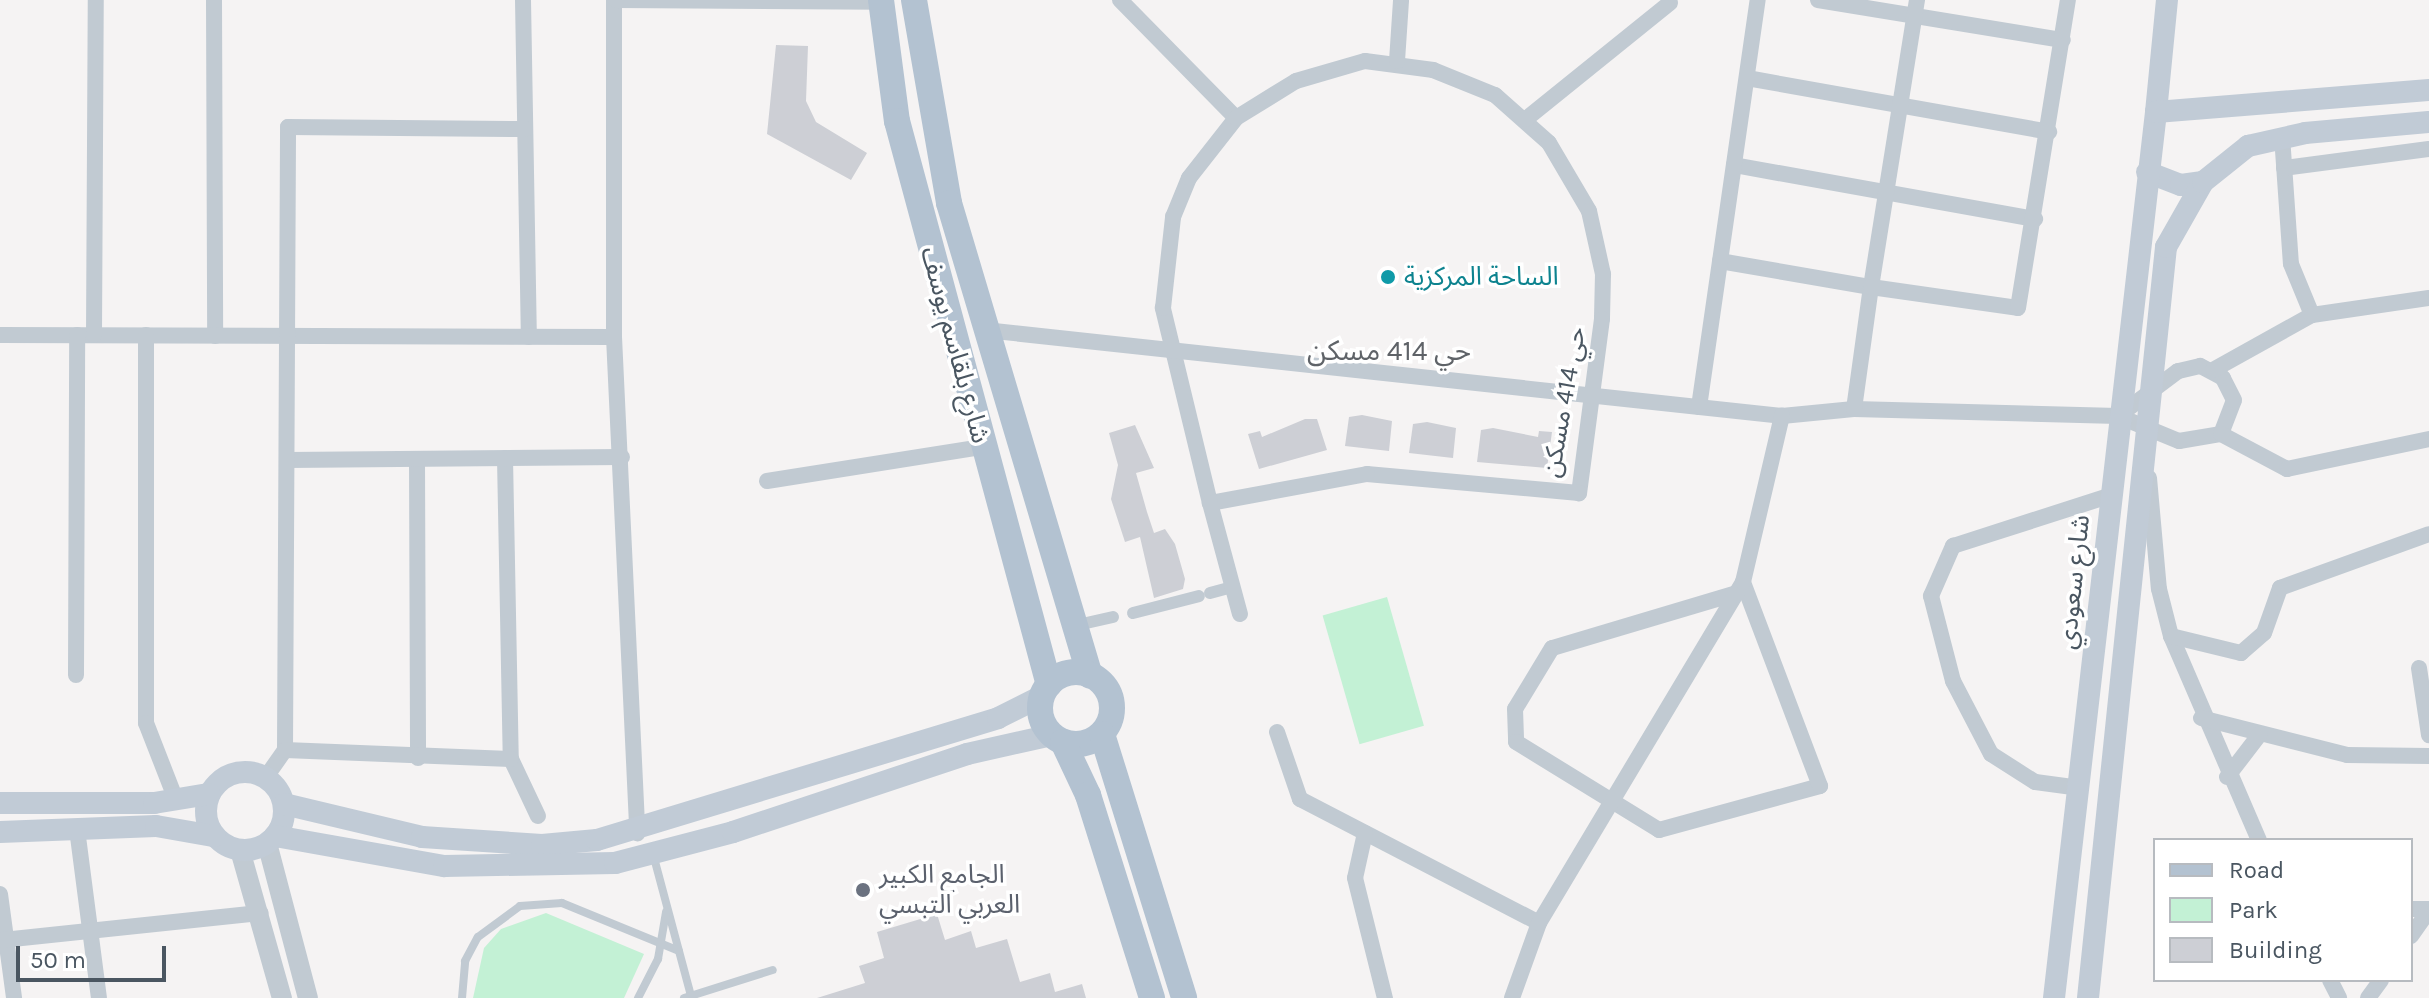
<!DOCTYPE html>
<meta charset="utf-8">
<style>
body{margin:0}
#map{position:relative;width:2429px;height:998px;overflow:hidden;background:#f5f3f3;font-family:Karla,"Noto Sans Arabic",sans-serif}
div>[style]{position:absolute}
.green>*{inset:0;background:#c3f1d5;transform-origin:0 0}
.building>*{inset:0;background:#cdcfd5}
.service>*{height:8px;margin:-4px;padding:0 4px;transform-origin:4px;border-radius:4px;background:#c1cad2}
.pedestrian>*{height:12px;margin:-6px;padding:0 6px;transform-origin:6px;border-radius:6px;background:#c1cad2}
.minor>*{height:16px;margin:-8px;padding:0 8px;transform-origin:8px;border-radius:8px;background:#c1cad2}
.tertiary>*{height:20px;margin:-10px;padding:0 10px;transform-origin:10px;border-radius:10px;background:#c1cad2}
.secondary>*{height:22px;margin:-11px;padding:0 11px;transform-origin:11px;border-radius:11px;background:#c1cbd6}
.secondary>.ring{margin:-11px;padding:0;box-sizing:content-box;background:none;border:22px solid #c1cbd6;border-radius:50%}
.primary>*{height:26px;margin:-13px;padding:0 13px;transform-origin:13px;border-radius:13px;background:#b3c2d1}
.primary>.ring{margin:-13px;padding:0;box-sizing:content-box;background:none;border:26px solid #b3c2d1;border-radius:50%}
.dots>*{width:22px;height:22px;translate:-50% -50%;box-sizing:border-box;border:4px solid #fff;border-radius:50%}
span{translate:-50% -50%;white-space:nowrap;text-align:center;line-height:1.15;-webkit-text-stroke:7px #fff;paint-order:stroke}
.culture-label{font-size:26px;color:#0d838f}
.left{translate:0 -50%;text-align:left}
.street-label{font-size:26px;color:#4a5661}
.worship-label{font-size:26px;color:#5b616d}
.neighbourhood-label{font-size:28px;color:#5f6368}
.legend{position:absolute;left:2153px;top:838px;width:260px;height:144px;box-sizing:border-box;background:#fff;border:2px solid #b7bbc0;margin:0;padding:10px 14px;list-style:none;font-size:24px;color:#4a5661}
.legend li{display:flex;align-items:center;gap:16px;height:40px}
.legend b{width:40px;border:2px solid #b7bbc0}
.scale{position:absolute;left:16px;top:946px;width:150px;height:36px;box-sizing:border-box;border:4px solid #4a5661;border-top:0;padding-left:10px;font-size:24px;line-height:28px;white-space:nowrap;color:#4a5661;-webkit-text-stroke:6px #fff;paint-order:stroke}
</style>
<div id="map">
<div class="green">
<div style="left:1387px;top:597px;width:134px;height:67px;rotate:74deg"></div>
<div style="clip-path:polygon(546px 913px,644px 954px,624px 998px,473px 998px,484px 948px,501px 929px)"></div>
</div>
<div class="building">
<div style="clip-path:polygon(776px 45px,808px 46px,806px 101px,816px 122px,867px 153px,851px 180px,767px 134px)"></div>
<div style="clip-path:polygon(1362px 415px,1392px 421px,1389px 451px,1345px 446px,1349px 417px)"></div>
<div style="clip-path:polygon(1305px 419px,1317px 419px,1327px 450px,1259px 469px,1248px 434px,1260px 431px,1262px 437px)"></div>
<div style="clip-path:polygon(1427px 422px,1456px 428px,1453px 458px,1409px 453px,1413px 424px)"></div>
<div style="clip-path:polygon(1135px 425px,1154px 468px,1136px 473px,1147px 512px,1154px 533px,1165px 529px,1175px 544px,1185px 579px,1183px 589px,1154px 598px,1140px 537px,1125px 542px,1111px 499px,1118px 465px,1109px 433px)"></div>
<div style="clip-path:polygon(1493px 428px,1538px 437px,1539px 431px,1552px 432px,1547px 468px,1477px 462px,1481px 430px)"></div>
<div style="clip-path:polygon(937px 914px,945px 940px,971px 931px,976px 948px,1007px 939px,1020px 982px,1050px 973px,1055px 992px,1082px 984px,1086px 998px,817px 998px,865px 983px,859px 966px,884px 958px,877px 932px)"></div>
</div>
<div class="service">
<div style="left:653px;top:854px;width:147px;rotate:75deg"></div>
<div style="left:462px;top:998px;width:37px;rotate:-85deg"></div>
<div style="left:465px;top:961px;width:27px;rotate:-62deg"></div>
<div style="left:478px;top:937px;width:52px;rotate:-36.4deg"></div>
<div style="left:520px;top:906px;width:42px;rotate:-4.1deg"></div>
<div style="left:562px;top:903px;width:126px;rotate:22.3deg"></div>
<div style="left:638px;top:998px;width:44px;rotate:-62.9deg"></div>
<div style="left:658px;top:959px;width:48px;rotate:-80.3deg"></div>
<div style="left:684px;top:998px;width:93px;rotate:-17.5deg"></div>
</div>
<div class="pedestrian">
<div style="left:1210px;top:593px;width:24px;rotate:-15deg"></div>
<div style="left:1133px;top:613px;width:68px;rotate:-14.4deg"></div>
<div style="left:1073px;top:626px;width:41px;rotate:-12.7deg"></div>
</div>
<div class="minor">
<div style="left:214px;top:0;width:336px;rotate:89.8deg"></div>
<div style="left:523px;top:0;width:337px;rotate:89deg"></div>
<div style="left:614px;top:0;width:337px;rotate:90deg"></div>
<div style="left:614px;top:337px;width:497px;rotate:87.3deg"></div>
<div style="left:616px;top:0;width:265px;rotate:0.4deg"></div>
<div style="left:1120px;top:0;width:165px;rotate:45.5deg"></div>
<div style="left:1818px;top:0;width:248px;rotate:9.3deg"></div>
<div style="left:1365px;top:61px;width:69px;rotate:7.5deg"></div>
<div style="left:1433px;top:70px;width:67px;rotate:22deg"></div>
<div style="left:1495px;top:95px;width:72px;rotate:41.6deg"></div>
<div style="left:1549px;top:143px;width:79px;rotate:59.5deg"></div>
<div style="left:1589px;top:211px;width:65px;rotate:77.5deg"></div>
<div style="left:1603px;top:274px;width:45px;rotate:91.3deg"></div>
<div style="left:1602px;top:319px;width:176px;rotate:97.5deg"></div>
<div style="left:1579px;top:493px;width:213px;rotate:-174.9deg"></div>
<div style="left:1367px;top:474px;width:160px;rotate:169.5deg"></div>
<div style="left:1210px;top:503px;width:201px;rotate:-103.6deg"></div>
<div style="left:1163px;top:308px;width:92px;rotate:-83.7deg"></div>
<div style="left:1173px;top:217px;width:42px;rotate:-67.7deg"></div>
<div style="left:1189px;top:178px;width:76px;rotate:-51.9deg"></div>
<div style="left:1236px;top:118px;width:70px;rotate:-31.7deg"></div>
<div style="left:1296px;top:81px;width:72px;rotate:-16.2deg"></div>
<div style="left:1397px;top:61px;width:61px;rotate:-86.2deg"></div>
<div style="left:1747px;top:78px;width:307px;rotate:10.1deg"></div>
<div style="left:1526px;top:119px;width:185px;rotate:-38.9deg"></div>
<div style="left:2282px;top:136px;width:128px;rotate:86deg"></div>
<div style="left:2291px;top:264px;width:55px;rotate:67.6deg"></div>
<div style="left:1734px;top:165px;width:306px;rotate:10.2deg"></div>
<div style="left:2284px;top:168px;width:146px;rotate:-7.5deg"></div>
<div style="left:1720px;top:261px;width:153px;rotate:9.8deg"></div>
<div style="left:1871px;top:287px;width:291px;rotate:-80.9deg"></div>
<div style="left:985px;top:330px;width:802px;rotate:6.16deg"></div>
<div style="left:1782px;top:416px;width:72px;rotate:-5.6deg"></div>
<div style="left:1854px;top:409px;width:264px;rotate:1.5deg"></div>
<div style="left:2118px;top:416px;width:66px;rotate:22.3deg"></div>
<div style="left:2179px;top:441px;width:43px;rotate:-9.5deg"></div>
<div style="left:2221px;top:434px;width:36px;rotate:-69deg"></div>
<div style="left:2234px;top:400px;width:25px;rotate:-117deg"></div>
<div style="left:2223px;top:378px;width:26px;rotate:-152deg"></div>
<div style="left:2200px;top:366px;width:23px;rotate:167deg"></div>
<div style="left:2178px;top:371px;width:75px;rotate:143.1deg"></div>
<div style="left:0;top:335px;width:614px;rotate:0.19deg"></div>
<div style="left:94px;top:335px;width:335px;rotate:-89.7deg"></div>
<div style="left:146px;top:335px;width:388px;rotate:90deg"></div>
<div style="left:146px;top:723px;width:83px;rotate:68.7deg"></div>
<div style="left:2213px;top:370px;width:113px;rotate:-29.1deg"></div>
<div style="left:2312px;top:315px;width:118px;rotate:-8.3deg"></div>
<div style="left:1699px;top:407px;width:411px;rotate:-81.8deg"></div>
<div style="left:1854px;top:409px;width:123px;rotate:-82.1deg"></div>
<div style="left:1871px;top:287px;width:148px;rotate:8.1deg"></div>
<div style="left:2018px;top:308px;width:312px;rotate:-80.8deg"></div>
<div style="left:2221px;top:434px;width:75px;rotate:27.9deg"></div>
<div style="left:2287px;top:469px;width:145px;rotate:-11.9deg"></div>
<div style="left:505px;top:458px;width:301px;rotate:88.9deg"></div>
<div style="left:511px;top:759px;width:63px;rotate:64.7deg"></div>
<div style="left:417px;top:459px;width:299px;rotate:89.8deg"></div>
<div style="left:288px;top:460px;width:334px;rotate:-0.5deg"></div>
<div style="left:2149px;top:478px;width:111px;rotate:84.9deg"></div>
<div style="left:2159px;top:589px;width:49px;rotate:75.7deg"></div>
<div style="left:2171px;top:636px;width:222px;rotate:66.7deg"></div>
<div style="left:767px;top:481px;width:218px;rotate:-9deg"></div>
<div style="left:1210px;top:503px;width:115px;rotate:74.9deg"></div>
<div style="left:1737px;top:593px;width:193px;rotate:163.4deg"></div>
<div style="left:1552px;top:648px;width:71px;rotate:121.2deg"></div>
<div style="left:1515px;top:709px;width:33px;rotate:88deg"></div>
<div style="left:1516px;top:742px;width:168px;rotate:31.6deg"></div>
<div style="left:1659px;top:830px;width:167px;rotate:-15.3deg"></div>
<div style="left:1820px;top:786px;width:218px;rotate:-110.7deg"></div>
<div style="left:2171px;top:636px;width:72px;rotate:13.7deg"></div>
<div style="left:2241px;top:653px;width:30px;rotate:-41deg"></div>
<div style="left:2264px;top:633px;width:48px;rotate:-70.4deg"></div>
<div style="left:2280px;top:588px;width:158px;rotate:-19.9deg"></div>
<div style="left:2419px;top:668px;width:68px;rotate:81.5deg"></div>
<div style="left:76px;top:675px;width:340px;rotate:-89.8deg"></div>
<div style="left:2201px;top:718px;width:151px;rotate:14.2deg"></div>
<div style="left:2347px;top:755px;width:82px;rotate:0.7deg"></div>
<div style="left:1277px;top:732px;width:71px;rotate:71.1deg"></div>
<div style="left:1300px;top:799px;width:269px;rotate:27.4deg"></div>
<div style="left:285px;top:750px;width:623px;rotate:-89.72deg"></div>
<div style="left:288px;top:127px;width:237px;rotate:0.5deg"></div>
<div style="left:266px;top:777px;width:33px;rotate:-55deg"></div>
<div style="left:285px;top:750px;width:226px;rotate:2.3deg"></div>
<div style="left:2227px;top:777px;width:54px;rotate:-52.5deg"></div>
<div style="left:2080px;top:788px;width:45px;rotate:-172.4deg"></div>
<div style="left:2035px;top:782px;width:52px;rotate:-147.5deg"></div>
<div style="left:1991px;top:754px;width:82px;rotate:-117.5deg"></div>
<div style="left:1953px;top:681px;width:88px;rotate:-104.5deg"></div>
<div style="left:1931px;top:596px;width:55px;rotate:-66.3deg"></div>
<div style="left:1953px;top:546px;width:167px;rotate:-17.8deg"></div>
<div style="left:77px;top:829px;width:170px;rotate:82.6deg"></div>
<div style="left:1365px;top:833px;width:46px;rotate:102.5deg"></div>
<div style="left:1355px;top:878px;width:124px;rotate:76deg"></div>
<div style="left:0;top:894px;width:105px;rotate:82.3deg"></div>
<div style="left:2411px;top:909px;width:18px"></div>
<div style="left:2411px;top:936px;width:32px;rotate:-55deg"></div>
<div style="left:3px;top:940px;width:259px;rotate:-6deg"></div>
<div style="left:2330px;top:980px;width:20px;rotate:63deg"></div>
<div style="left:1512px;top:998px;width:80px;rotate:-70.2deg"></div>
<div style="left:1539px;top:923px;width:397px;rotate:-59.1deg"></div>
<div style="left:1743px;top:582px;width:171px;rotate:-76.8deg"></div>
<div style="left:2368px;top:998px;width:22px;rotate:-54deg"></div>
</div>
<div class="tertiary">
<div style="left:267px;top:843px;width:160px;rotate:75.2deg"></div>
<div style="left:240px;top:850px;width:154px;rotate:74.2deg"></div>
</div>
<div class="secondary">
<div style="left:2156px;top:112px;width:113px;rotate:-84.4deg"></div>
<div style="left:2147px;top:172px;width:36px;rotate:21deg"></div>
<div style="left:2181px;top:185px;width:22px;rotate:-8deg"></div>
<div class="ring" style="left:206px;top:772px;width:56px;height:56px"></div>
<div style="left:0;top:803px;width:154px"></div>
<div style="left:154px;top:803px;width:56px;rotate:-9.3deg"></div>
<div style="left:284px;top:804px;width:142px;rotate:13.4deg"></div>
<div style="left:422px;top:837px;width:120px;rotate:3.8deg"></div>
<div style="left:542px;top:845px;width:55px;rotate:-5.2deg"></div>
<div style="left:597px;top:840px;width:419px;rotate:-16.9deg"></div>
<div style="left:998px;top:718px;width:49px;rotate:-26.6deg"></div>
<div style="left:0;top:832px;width:156px;rotate:-2.2deg"></div>
<div style="left:156px;top:826px;width:59px;rotate:9.8deg"></div>
<div style="left:275px;top:836px;width:172px;rotate:10.1deg"></div>
<div style="left:444px;top:866px;width:171px;rotate:-1deg"></div>
<div style="left:615px;top:863px;width:122px;rotate:-14.7deg"></div>
<div style="left:733px;top:832px;width:247px;rotate:-18.4deg"></div>
<div style="left:967px;top:754px;width:87px;rotate:-12.6deg"></div>
<div style="left:2054px;top:998px;width:892px;rotate:-83.43deg"></div>
<div style="left:2156px;top:112px;width:274px;rotate:-4.6deg"></div>
<div style="left:2088px;top:998px;width:755px;rotate:-84.07deg"></div>
<div style="left:2166px;top:247px;width:75px;rotate:-60.4deg"></div>
<div style="left:2203px;top:182px;width:58px;rotate:-38.7deg"></div>
<div style="left:2248px;top:146px;width:58px;rotate:-12.8deg"></div>
<div style="left:2305px;top:133px;width:124px;rotate:-5.1deg"></div>
</div>
<div class="primary">
<div style="left:881px;top:0;width:122px;rotate:82.5deg"></div>
<div style="left:897px;top:121px;width:584px;rotate:74.92deg"></div>
<div style="left:914px;top:0;width:206px;rotate:80.2deg"></div>
<div style="left:949px;top:203px;width:493px;rotate:73.4deg"></div>
<div class="ring" style="left:1040px;top:672px;width:46px;height:46px"></div>
<div style="left:1102px;top:734px;width:276px;rotate:72.7deg"></div>
<div style="left:1063px;top:742px;width:59px;rotate:64.7deg"></div>
<div style="left:1088px;top:795px;width:213px;rotate:72.5deg"></div>
</div>
<div class="dots">
<div style="left:1388px;top:277px;background:#0f9aa8"></div>
<div style="left:863px;top:890px;background:#6b7280"></div>
</div>
<div class="culture-label">
<span class="left" style="left:1404px;top:277px">الساحة المركزية</span>
</div>
<div class="street-label">
<span style="left:955px;top:345px;rotate:75deg">شارع بلقاسم يوسف</span>
<span style="left:1564px;top:402px;rotate:-80deg">حي 414 مسكن</span>
<span style="left:2074px;top:582px;rotate:-84deg">شارع سعودي</span>
</div>
<div class="worship-label">
<span class="left" style="left:879px;top:890px">الجامع الكبير<br>العربي التبسي</span>
</div>
<div class="neighbourhood-label">
<span style="left:1389px;top:351px">حي 414 مسكن</span>
</div>
<ul class="legend">
<li><b style="height:10px;background:#b3c2d1"></b>Road</li>
<li><b style="height:22px;background:#c3f1d5"></b>Park</li>
<li><b style="height:22px;background:#cdcfd5"></b>Building</li>
</ul>
<div class="scale">50 m</div>
</div>
